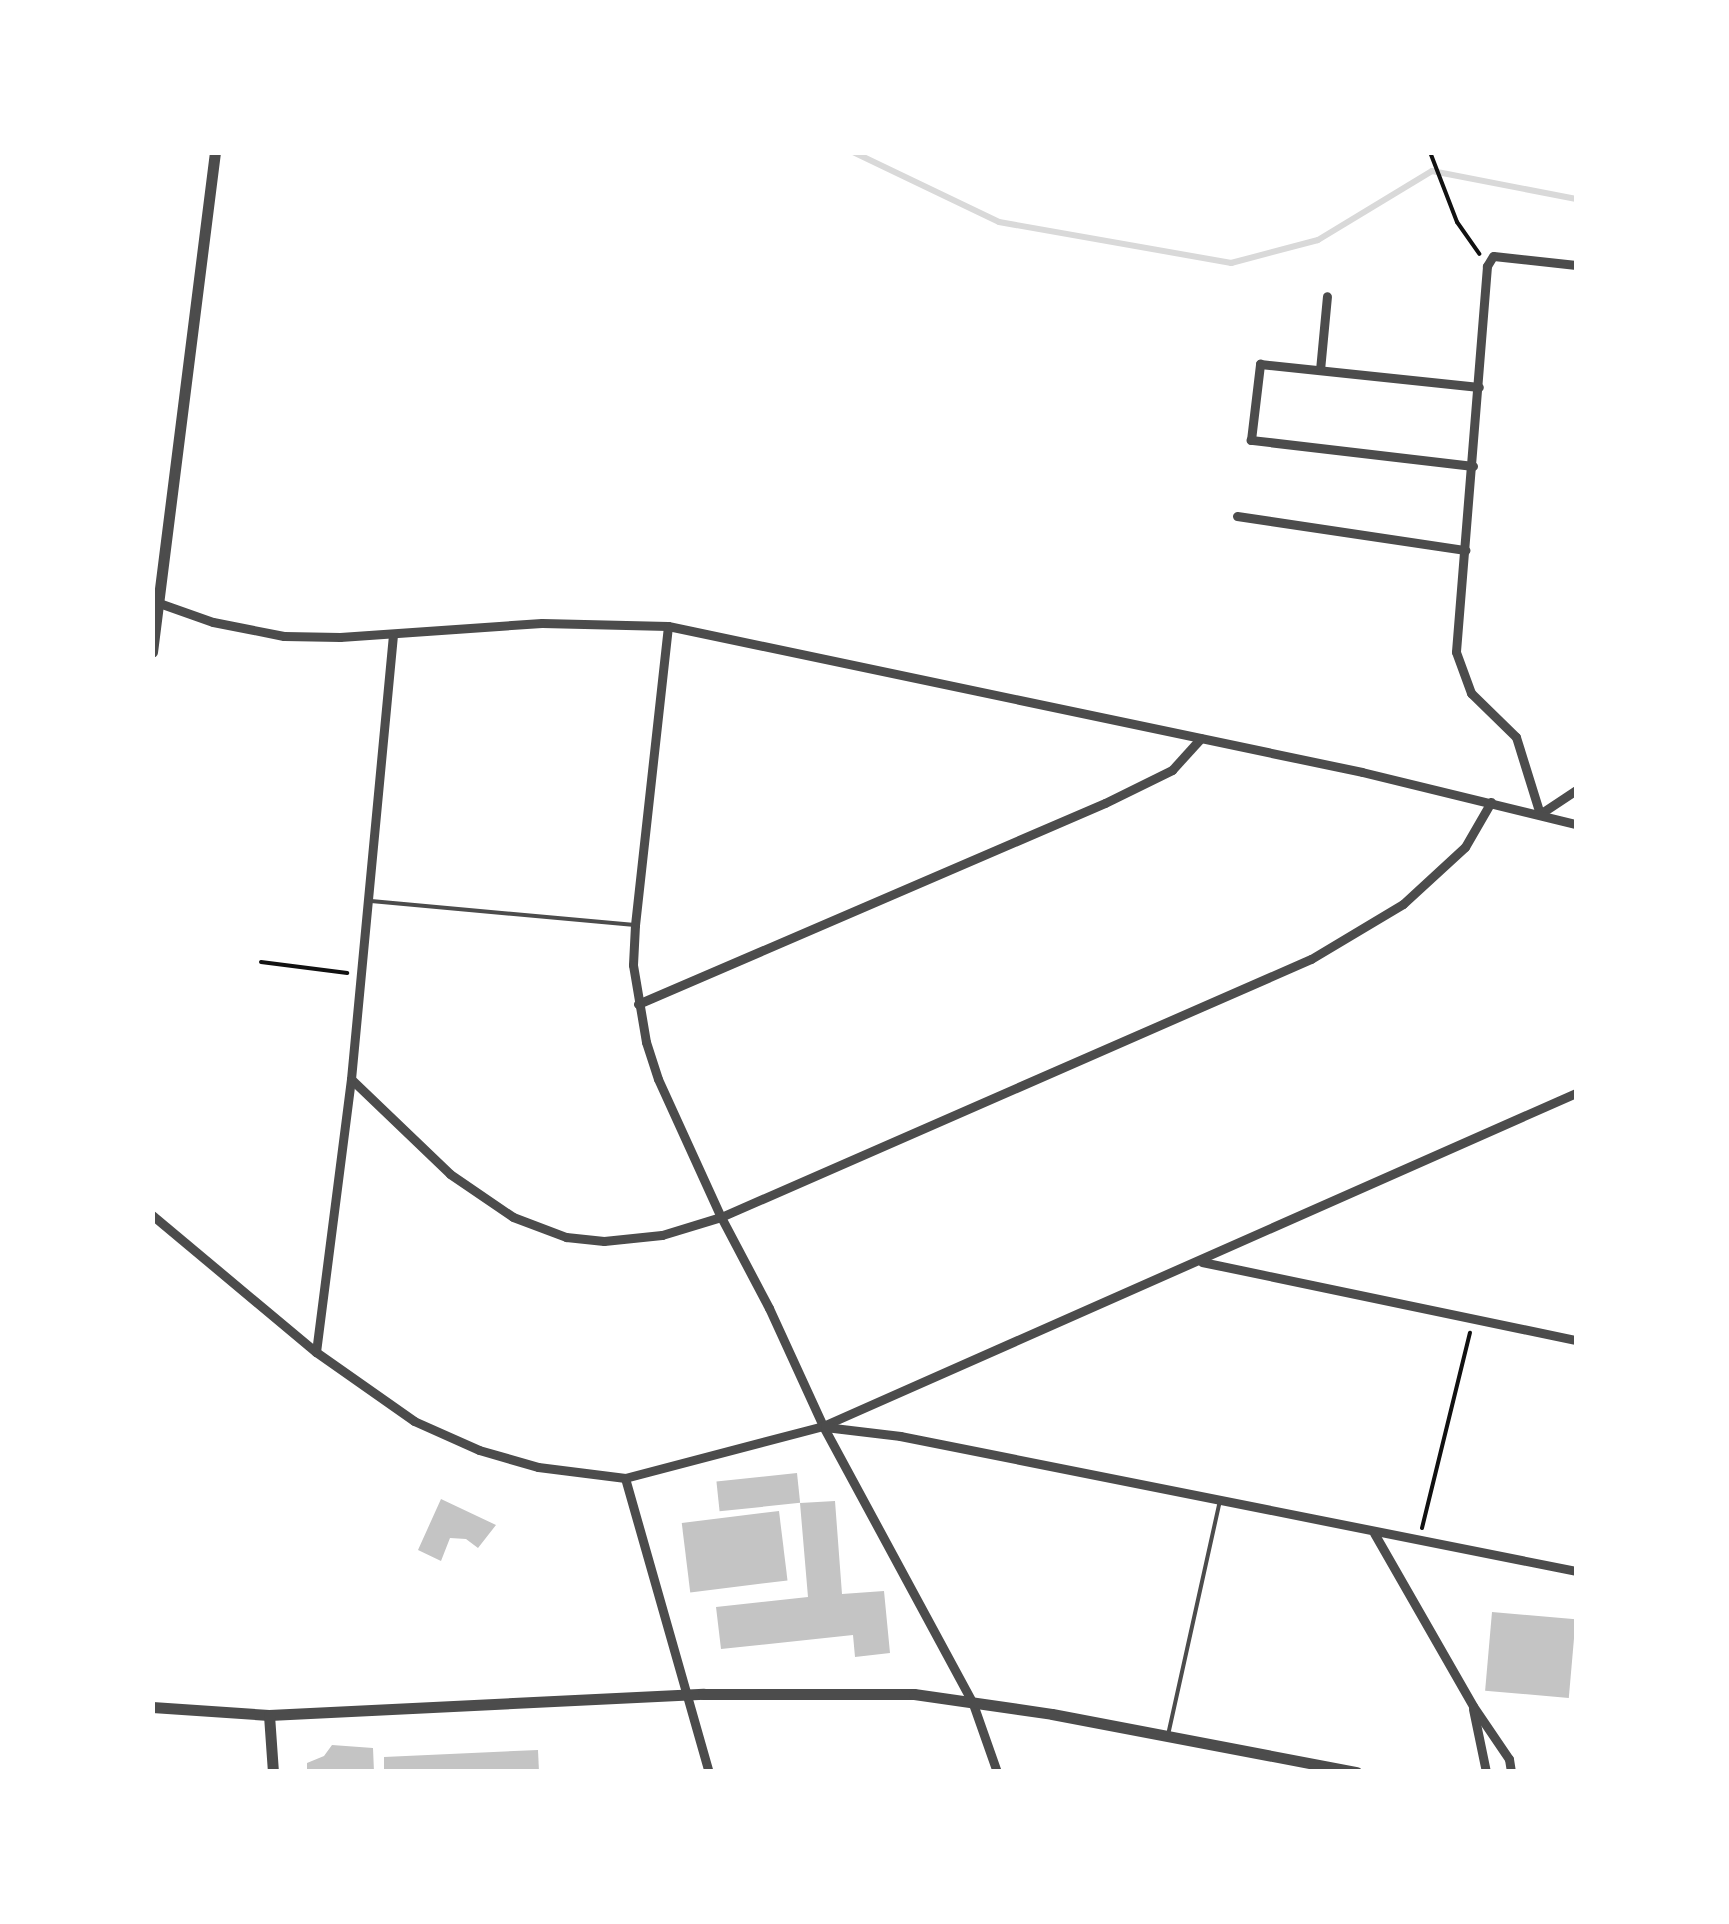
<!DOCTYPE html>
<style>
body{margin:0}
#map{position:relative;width:1729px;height:1924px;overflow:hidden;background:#fff;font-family:Cabin,sans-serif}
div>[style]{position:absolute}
.stream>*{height:6px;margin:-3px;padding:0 3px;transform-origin:3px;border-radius:3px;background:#d9d9d9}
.building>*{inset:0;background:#c4c4c4;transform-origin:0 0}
.path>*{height:4px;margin:-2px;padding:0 2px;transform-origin:2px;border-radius:2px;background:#111}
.service>*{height:4px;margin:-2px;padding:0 2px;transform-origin:2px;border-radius:2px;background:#4c4c4c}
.minor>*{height:9px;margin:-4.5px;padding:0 4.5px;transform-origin:4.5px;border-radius:4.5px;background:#4c4c4c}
.tertiary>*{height:11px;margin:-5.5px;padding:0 5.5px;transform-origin:5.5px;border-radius:5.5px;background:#4c4c4c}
span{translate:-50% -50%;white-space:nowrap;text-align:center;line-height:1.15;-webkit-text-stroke:10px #fff;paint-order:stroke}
.frame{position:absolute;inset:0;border:155px solid #fff;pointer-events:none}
</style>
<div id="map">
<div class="stream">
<div style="left:853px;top:152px;width:162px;rotate:25.6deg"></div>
<div style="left:999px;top:222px;width:236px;rotate:10deg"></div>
<div style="left:1231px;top:263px;width:90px;rotate:-14.8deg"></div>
<div style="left:1318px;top:240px;width:133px;rotate:-31.2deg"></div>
<div style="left:1432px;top:171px;width:147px;rotate:11deg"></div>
</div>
<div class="building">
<div style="left:797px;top:1473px;width:30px;height:81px;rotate:84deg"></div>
<div style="clip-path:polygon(441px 1499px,496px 1525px,478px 1548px,466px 1539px,450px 1538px,441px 1561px,418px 1550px)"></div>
<div style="clip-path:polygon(835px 1501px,842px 1594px,884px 1591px,890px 1653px,855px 1657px,853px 1635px,721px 1649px,716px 1607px,808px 1597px,800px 1503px)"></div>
<div style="left:779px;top:1511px;width:70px;height:98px;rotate:83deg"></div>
<div style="left:1492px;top:1612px;width:84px;height:79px;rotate:5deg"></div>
<div style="clip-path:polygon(332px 1745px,373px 1748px,374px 1772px,307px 1772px,307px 1763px,324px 1756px)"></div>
<div style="clip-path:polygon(538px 1750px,539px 1772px,384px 1772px,384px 1757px)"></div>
</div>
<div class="path">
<div style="left:1430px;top:152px;width:75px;rotate:68.9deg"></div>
<div style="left:1457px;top:222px;width:39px;rotate:55deg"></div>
<div style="left:261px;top:962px;width:87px;rotate:7.3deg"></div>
<div style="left:1422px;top:1528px;width:201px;rotate:-76.2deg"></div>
</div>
<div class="service">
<div style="left:371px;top:901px;width:265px;rotate:5.2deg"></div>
<div style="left:1168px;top:1735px;width:240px;rotate:-77.5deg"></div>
</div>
<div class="minor">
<div style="left:1576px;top:265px;width:83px;rotate:-173.8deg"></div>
<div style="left:1493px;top:256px;width:12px;rotate:121deg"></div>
<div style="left:1487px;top:266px;width:387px;rotate:94.6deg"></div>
<div style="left:1456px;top:652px;width:44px;rotate:69.9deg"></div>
<div style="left:1471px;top:693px;width:63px;rotate:44.4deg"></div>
<div style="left:1516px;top:737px;width:81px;rotate:72.7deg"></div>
<div style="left:1540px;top:814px;width:43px;rotate:-33.7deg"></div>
<div style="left:1320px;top:370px;width:74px;rotate:-84.6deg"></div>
<div style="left:1473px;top:466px;width:224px;rotate:-173.3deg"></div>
<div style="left:1251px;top:440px;width:77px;rotate:-83.2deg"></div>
<div style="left:1260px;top:364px;width:220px;rotate:6deg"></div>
<div style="left:1237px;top:516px;width:231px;rotate:8.5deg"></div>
<div style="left:152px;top:596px;width:10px;rotate:45deg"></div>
<div style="left:159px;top:603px;width:57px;rotate:19.4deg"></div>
<div style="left:213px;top:622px;width:72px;rotate:11.2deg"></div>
<div style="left:284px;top:636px;width:56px;rotate:1deg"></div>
<div style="left:340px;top:637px;width:202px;rotate:-4deg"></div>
<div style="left:542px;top:623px;width:126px;rotate:1.4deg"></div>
<div style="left:668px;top:626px;width:709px;rotate:11.88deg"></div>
<div style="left:1362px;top:772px;width:220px;rotate:13.7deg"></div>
<div style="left:668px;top:626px;width:301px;rotate:96.3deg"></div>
<div style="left:635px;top:925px;width:40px;rotate:92.9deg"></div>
<div style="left:633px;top:965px;width:78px;rotate:80.4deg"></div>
<div style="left:646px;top:1042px;width:39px;rotate:72deg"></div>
<div style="left:658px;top:1079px;width:152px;rotate:65.5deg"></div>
<div style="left:721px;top:1217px;width:103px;rotate:62.2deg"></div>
<div style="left:769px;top:1308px;width:130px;rotate:65.4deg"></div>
<div style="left:823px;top:1426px;width:313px;rotate:61.6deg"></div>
<div style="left:972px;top:1701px;width:75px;rotate:70.6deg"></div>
<div style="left:638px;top:1004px;width:508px;rotate:-23.29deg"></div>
<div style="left:1105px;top:803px;width:75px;rotate:-26.2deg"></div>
<div style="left:1172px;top:770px;width:43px;rotate:-47.8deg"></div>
<div style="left:351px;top:1079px;width:137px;rotate:43.8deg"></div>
<div style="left:450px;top:1174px;width:76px;rotate:34.3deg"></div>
<div style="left:513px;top:1217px;width:57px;rotate:20.7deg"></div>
<div style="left:566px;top:1237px;width:38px;rotate:6deg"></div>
<div style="left:604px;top:1241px;width:58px;rotate:-5.9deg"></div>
<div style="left:662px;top:1235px;width:62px;rotate:-17deg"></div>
<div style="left:721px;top:1217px;width:644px;rotate:-23.62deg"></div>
<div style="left:1311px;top:959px;width:107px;rotate:-30.9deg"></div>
<div style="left:1403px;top:904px;width:84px;rotate:-42.6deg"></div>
<div style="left:1465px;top:847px;width:52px;rotate:-60deg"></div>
<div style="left:152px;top:1215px;width:214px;rotate:39.9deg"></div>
<div style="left:316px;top:1352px;width:120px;rotate:35.1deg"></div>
<div style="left:414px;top:1421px;width:71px;rotate:24deg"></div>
<div style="left:479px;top:1450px;width:61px;rotate:16.1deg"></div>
<div style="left:538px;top:1467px;width:88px;rotate:7.2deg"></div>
<div style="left:625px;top:1478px;width:205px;rotate:-14.7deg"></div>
<div style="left:823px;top:1426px;width:823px;rotate:-23.86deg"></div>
<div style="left:1202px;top:1262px;width:382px;rotate:11.8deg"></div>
<div style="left:316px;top:1352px;width:275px;rotate:-82.7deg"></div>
<div style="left:351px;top:1079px;width:447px;rotate:-84.6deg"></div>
<div style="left:825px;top:1427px;width:76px;rotate:6.8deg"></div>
<div style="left:900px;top:1436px;width:689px;rotate:11.29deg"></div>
<div style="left:625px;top:1478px;width:306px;rotate:74.1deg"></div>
<div style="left:1374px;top:1533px;width:199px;rotate:60.2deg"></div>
<div style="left:1473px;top:1706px;width:64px;rotate:55.8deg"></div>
<div style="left:1509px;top:1759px;width:13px;rotate:81deg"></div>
<div style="left:1473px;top:1709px;width:64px;rotate:78.3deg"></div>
</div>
<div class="tertiary">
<div style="left:152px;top:652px;width:504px;rotate:-82.82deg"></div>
<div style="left:152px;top:1707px;width:117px;rotate:3.9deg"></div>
<div style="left:269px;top:1715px;width:435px;rotate:-2.8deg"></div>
<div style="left:703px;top:1694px;width:211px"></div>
<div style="left:914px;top:1694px;width:139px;rotate:8.2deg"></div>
<div style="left:1052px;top:1714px;width:310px;rotate:10.8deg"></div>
<div style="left:269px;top:1715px;width:57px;rotate:86deg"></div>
</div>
<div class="frame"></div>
</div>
